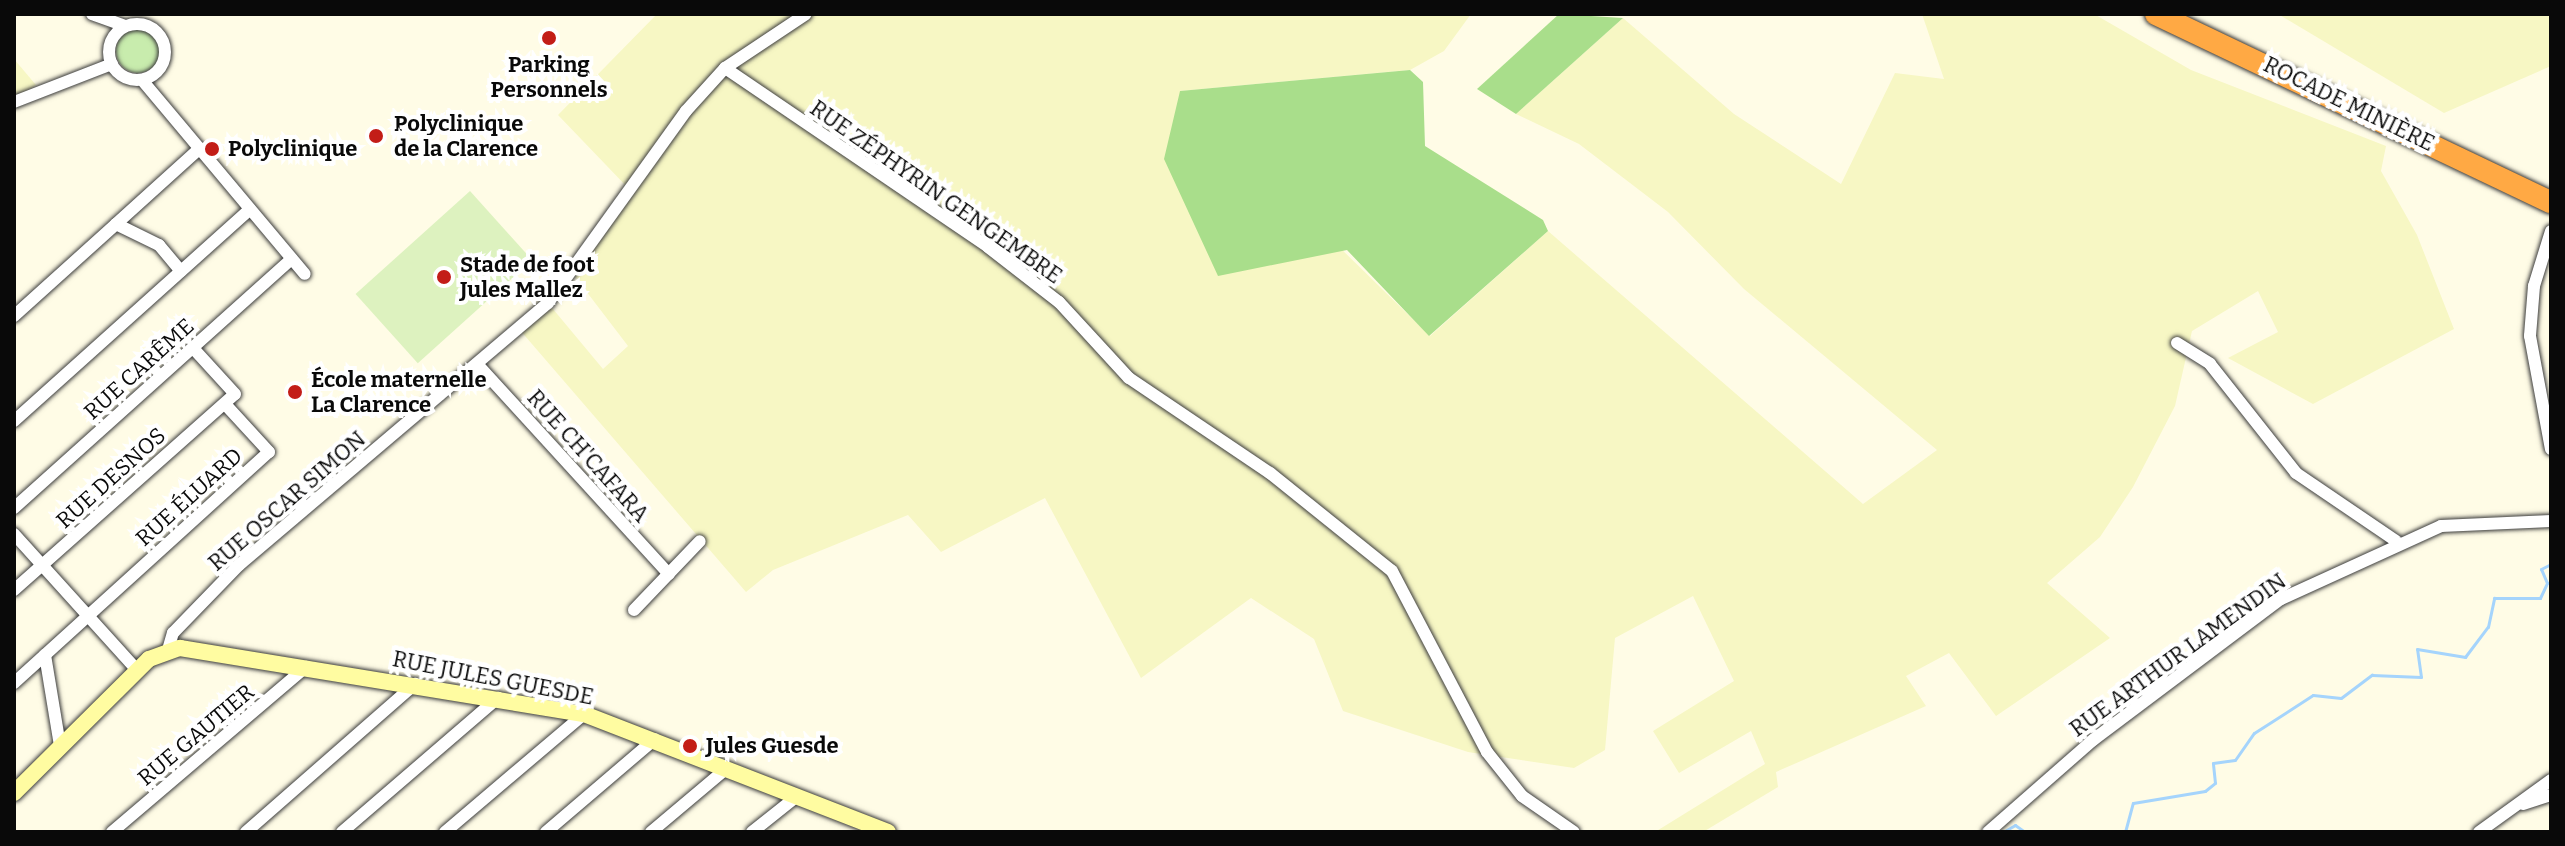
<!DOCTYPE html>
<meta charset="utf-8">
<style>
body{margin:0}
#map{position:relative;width:2565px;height:846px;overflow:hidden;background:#fffce6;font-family:Bitter,serif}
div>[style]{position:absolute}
.farmland>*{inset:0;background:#f7f7c4}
.green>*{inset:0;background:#c8ecad}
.round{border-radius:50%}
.forest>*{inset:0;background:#a9de8b}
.pitch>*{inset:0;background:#ddf2bf;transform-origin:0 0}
.stream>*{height:3px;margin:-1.5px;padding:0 1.5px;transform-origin:1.5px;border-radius:1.5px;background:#a5d4fc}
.roads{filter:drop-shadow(0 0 2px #3c3c3c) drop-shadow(0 0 2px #3c3c3c)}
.street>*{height:12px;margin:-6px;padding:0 6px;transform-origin:6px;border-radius:6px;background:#fff}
.street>.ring{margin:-6px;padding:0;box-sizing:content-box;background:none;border:12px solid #fff;border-radius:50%}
.secondary>*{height:16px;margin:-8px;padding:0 8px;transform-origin:8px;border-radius:8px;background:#fffca1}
.highway>*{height:22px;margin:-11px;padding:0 11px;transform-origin:11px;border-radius:11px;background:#ffa944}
.dots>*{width:22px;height:22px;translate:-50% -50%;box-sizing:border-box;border:4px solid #fff;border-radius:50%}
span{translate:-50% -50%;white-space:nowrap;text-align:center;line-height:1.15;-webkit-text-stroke:8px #fff;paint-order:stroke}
.poi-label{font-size:22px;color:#090909;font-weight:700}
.left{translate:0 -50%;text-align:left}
.street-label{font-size:22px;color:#090909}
.frame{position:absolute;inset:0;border:16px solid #090909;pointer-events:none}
</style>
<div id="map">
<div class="farmland">
<div style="clip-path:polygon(657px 14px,1471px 14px,1444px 51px,1410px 70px,1180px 91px,1430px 336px,1548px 231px,1863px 504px,1937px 450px,1744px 289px,1668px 212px,1579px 144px,1516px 114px,1623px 18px,1734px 114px,1841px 184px,1895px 73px,1944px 79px,1922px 14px,2094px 14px,2191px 70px,2386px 146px,2381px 171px,2417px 235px,2454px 329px,2313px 404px,2228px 358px,2278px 332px,2258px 291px,2192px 331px,2175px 406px,2133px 487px,2100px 537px,2047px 583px,2110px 638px,1996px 716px,1949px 653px,1906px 676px,1926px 706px,1776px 772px,1778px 787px,1703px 832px,1655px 832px,1765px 764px,1751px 731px,1679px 773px,1653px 731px,1734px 681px,1693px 596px,1615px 638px,1605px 750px,1574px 768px,1468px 752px,1343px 711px,1314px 639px,1251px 598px,1141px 678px,1045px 498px,941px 552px,908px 515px,773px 570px,746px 592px,519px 329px,548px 303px,603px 369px,628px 346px,573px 274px,630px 190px,558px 115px)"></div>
<div style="clip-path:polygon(2278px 14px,2551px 14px,2551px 66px,2444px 113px)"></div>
<div style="clip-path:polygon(14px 59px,36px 85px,14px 99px)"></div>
</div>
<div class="green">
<div class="round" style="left:116px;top:29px;width:44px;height:44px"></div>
</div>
<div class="forest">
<div style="clip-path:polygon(1559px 14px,1623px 18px,1516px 114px,1477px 89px)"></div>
<div style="clip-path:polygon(1410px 70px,1423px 82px,1425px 146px,1543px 220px,1548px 231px,1429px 336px,1347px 250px,1218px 276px,1164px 159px,1180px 91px)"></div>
</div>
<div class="pitch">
<div style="left:470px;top:191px;width:93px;height:154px;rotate:48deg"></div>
</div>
<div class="stream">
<div style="left:2003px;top:832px;width:14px;rotate:-30deg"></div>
<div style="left:2015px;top:825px;width:12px;rotate:35deg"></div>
<div style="left:2125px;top:832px;width:30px;rotate:-75deg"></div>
<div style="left:2133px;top:803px;width:73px;rotate:-9.5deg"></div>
<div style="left:2205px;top:791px;width:13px;rotate:-39deg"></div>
<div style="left:2215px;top:783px;width:20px;rotate:-96deg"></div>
<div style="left:2213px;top:763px;width:22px;rotate:-8deg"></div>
<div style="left:2235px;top:760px;width:33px;rotate:-55deg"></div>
<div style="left:2254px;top:733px;width:70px;rotate:-32.8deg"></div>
<div style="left:2313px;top:695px;width:28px;rotate:6deg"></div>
<div style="left:2341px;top:698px;width:39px;rotate:-37deg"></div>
<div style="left:2372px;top:675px;width:49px;rotate:2.3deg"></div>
<div style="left:2421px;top:677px;width:28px;rotate:-98deg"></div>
<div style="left:2417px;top:649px;width:49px;rotate:9.5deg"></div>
<div style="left:2465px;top:657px;width:38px;rotate:-53deg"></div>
<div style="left:2488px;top:627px;width:30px;rotate:-78deg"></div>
<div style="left:2494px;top:598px;width:46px"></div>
<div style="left:2540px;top:598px;width:17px;rotate:-65deg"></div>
<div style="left:2547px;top:583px;width:15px;rotate:-113deg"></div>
<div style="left:2541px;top:569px;width:11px;rotate:-27deg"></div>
</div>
<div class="roads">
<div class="street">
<div style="left:92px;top:14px;width:35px;rotate:20deg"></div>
<div class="ring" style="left:109px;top:24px;width:44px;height:44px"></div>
<div style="left:725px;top:68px;width:318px;rotate:34.2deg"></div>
<div style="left:988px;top:247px;width:90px;rotate:37.8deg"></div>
<div style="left:1059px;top:302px;width:103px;rotate:47.4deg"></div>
<div style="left:1129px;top:378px;width:170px;rotate:34deg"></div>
<div style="left:1270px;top:473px;width:156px;rotate:38.8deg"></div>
<div style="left:1392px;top:571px;width:204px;rotate:62.3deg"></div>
<div style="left:1487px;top:752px;width:56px;rotate:51.5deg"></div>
<div style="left:1522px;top:796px;width:63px;rotate:34.7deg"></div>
<div style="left:142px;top:80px;width:253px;rotate:50deg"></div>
<div style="left:14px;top:102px;width:105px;rotate:-21.2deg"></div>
<div style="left:116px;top:224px;width:113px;rotate:-42.1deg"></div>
<div style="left:2551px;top:231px;width:58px;rotate:107.2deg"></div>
<div style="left:2534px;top:286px;width:50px;rotate:94.6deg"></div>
<div style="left:2530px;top:336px;width:115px;rotate:79.5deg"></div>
<div style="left:14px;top:316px;width:137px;rotate:-42deg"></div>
<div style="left:116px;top:224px;width:48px;rotate:26deg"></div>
<div style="left:159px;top:245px;width:34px;rotate:50deg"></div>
<div style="left:2177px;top:343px;width:39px;rotate:32deg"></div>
<div style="left:2210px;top:364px;width:139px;rotate:51.7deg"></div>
<div style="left:2296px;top:473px;width:121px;rotate:34.2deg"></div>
<div style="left:478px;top:365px;width:283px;rotate:47.6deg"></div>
<div style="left:14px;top:421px;width:317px;rotate:-41.9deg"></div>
<div style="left:14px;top:508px;width:373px;rotate:-41.9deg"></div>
<div style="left:14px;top:534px;width:183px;rotate:47.9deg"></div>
<div style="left:14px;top:590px;width:295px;rotate:-41.6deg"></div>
<div style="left:235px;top:394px;width:62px;rotate:-132.4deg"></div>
<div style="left:634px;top:610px;width:95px;rotate:-46.3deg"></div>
<div style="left:168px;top:650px;width:18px;rotate:-74deg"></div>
<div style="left:173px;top:633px;width:95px;rotate:-45.9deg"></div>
<div style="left:239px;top:565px;width:405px;rotate:-40.3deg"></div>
<div style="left:548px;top:303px;width:236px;rotate:-54.3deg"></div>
<div style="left:686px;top:111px;width:58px;rotate:-47.8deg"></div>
<div style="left:725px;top:68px;width:97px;rotate:-33.7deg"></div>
<div style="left:45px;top:655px;width:92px;rotate:80.6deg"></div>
<div style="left:14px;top:683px;width:344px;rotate:-42.2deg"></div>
<div style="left:269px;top:452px;width:65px;rotate:-132.5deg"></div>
<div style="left:2523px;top:804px;width:29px;rotate:-18deg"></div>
<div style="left:112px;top:832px;width:255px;rotate:-40.4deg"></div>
<div style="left:246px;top:832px;width:225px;rotate:-41.2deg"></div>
<div style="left:342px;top:832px;width:206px;rotate:-40.7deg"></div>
<div style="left:445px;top:832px;width:182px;rotate:-40.3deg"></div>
<div style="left:546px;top:832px;width:143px;rotate:-40.5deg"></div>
<div style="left:651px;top:832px;width:99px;rotate:-40.1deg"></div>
<div style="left:752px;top:832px;width:56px;rotate:-38.5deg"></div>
<div style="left:1988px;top:832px;width:140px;rotate:-41.2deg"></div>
<div style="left:2093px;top:740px;width:235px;rotate:-36.9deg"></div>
<div style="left:2281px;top:599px;width:176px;rotate:-24.5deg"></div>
<div style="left:2441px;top:526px;width:110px;rotate:-2.6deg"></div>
<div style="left:2479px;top:832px;width:89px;rotate:-35.8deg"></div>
</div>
<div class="secondary">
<div style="left:14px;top:793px;width:190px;rotate:-44.8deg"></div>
<div style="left:149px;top:659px;width:33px;rotate:-20deg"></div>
<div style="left:180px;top:648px;width:409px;rotate:9.3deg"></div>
<div style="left:584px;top:714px;width:326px;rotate:21.2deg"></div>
</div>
<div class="highway">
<div style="left:2156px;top:14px;width:437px;rotate:25.5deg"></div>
</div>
</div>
<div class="dots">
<div style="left:549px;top:38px;background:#c31d17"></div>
<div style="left:376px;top:136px;background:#c31d17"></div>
<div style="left:212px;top:149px;background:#c31d17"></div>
<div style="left:444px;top:277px;background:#c31d17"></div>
<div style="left:295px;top:392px;background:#c31d17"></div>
<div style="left:690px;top:746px;background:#c31d17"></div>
</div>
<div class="poi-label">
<span style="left:549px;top:77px">Parking<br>Personnels</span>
<span class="left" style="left:394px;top:136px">Polyclinique<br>de la Clarence</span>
<span class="left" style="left:228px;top:149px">Polyclinique</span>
<span class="left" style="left:460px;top:277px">Stade de foot<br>Jules Mallez</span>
<span class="left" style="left:311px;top:392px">École maternelle<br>La Clarence</span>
<span class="left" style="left:706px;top:746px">Jules Guesde</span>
</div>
<div class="street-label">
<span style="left:2349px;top:104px;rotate:26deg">ROCADE MINIÈRE</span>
<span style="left:936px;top:192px;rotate:35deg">RUE ZÉPHYRIN GENGEMBRE</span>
<span style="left:139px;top:369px;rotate:-42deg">RUE CARÊME</span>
<span style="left:588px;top:456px;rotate:48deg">RUE CH'CAFARA</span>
<span style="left:111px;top:478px;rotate:-42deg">RUE DESNOS</span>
<span style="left:189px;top:497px;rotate:-42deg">RUE ÉLUARD</span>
<span style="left:287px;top:501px;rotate:-41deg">RUE OSCAR SIMON</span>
<span style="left:2178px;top:655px;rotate:-36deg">RUE ARTHUR LAMENDIN</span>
<span style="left:493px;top:678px;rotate:11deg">RUE JULES GUESDE</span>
<span style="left:196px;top:735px;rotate:-40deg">RUE GAUTIER</span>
</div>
<div class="frame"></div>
</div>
